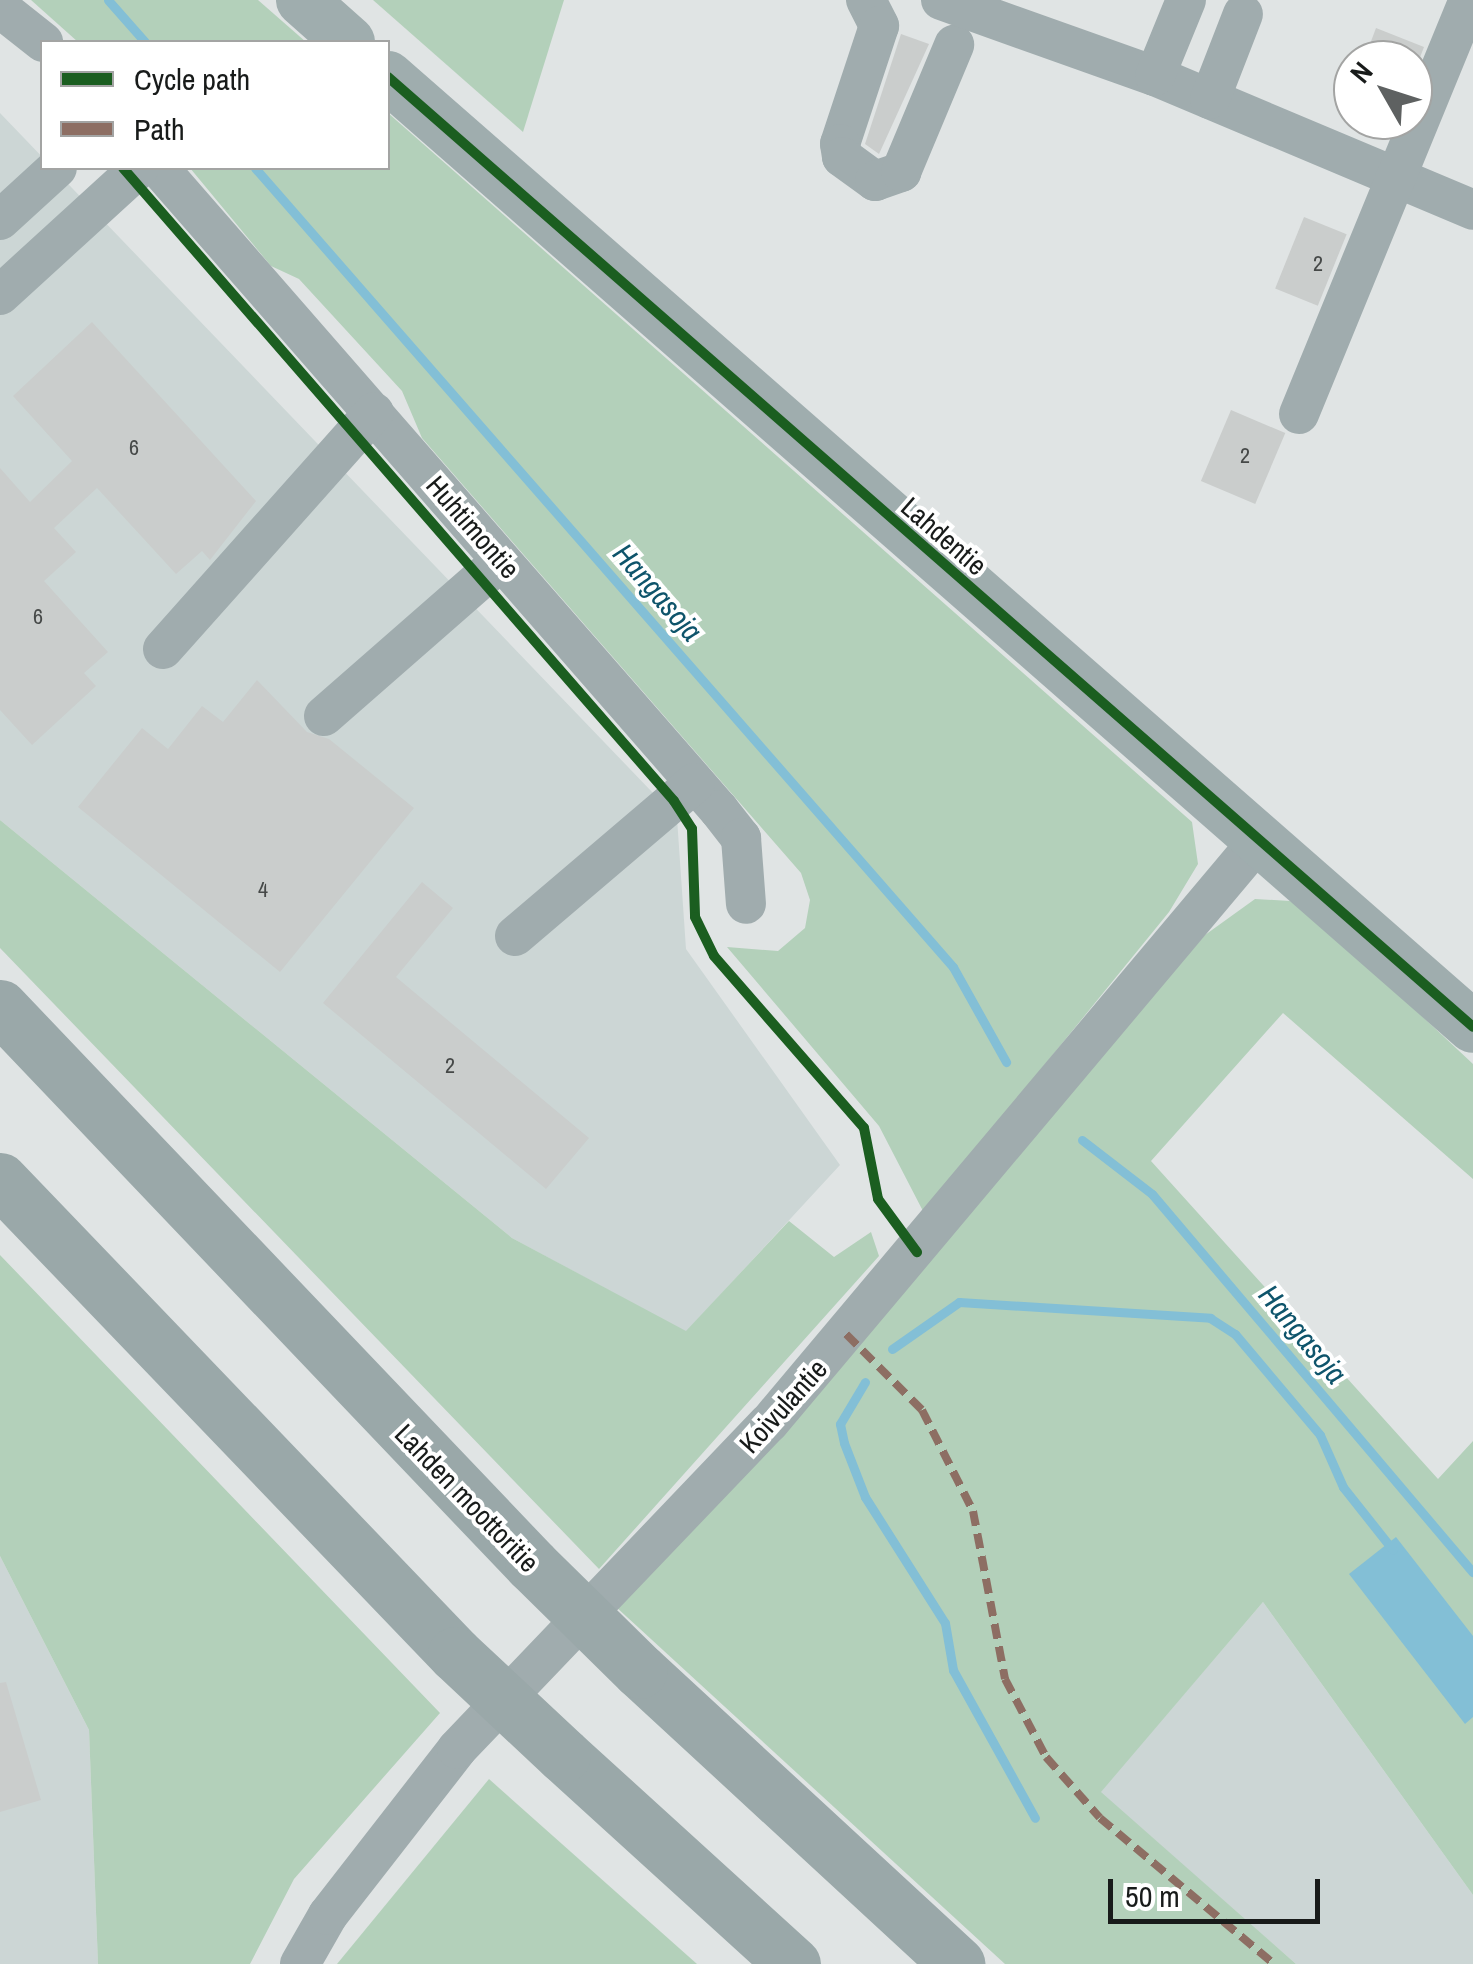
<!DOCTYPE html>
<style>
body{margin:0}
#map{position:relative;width:1473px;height:1964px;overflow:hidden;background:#e0e4e4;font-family:"Archivo Narrow",sans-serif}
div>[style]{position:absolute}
.built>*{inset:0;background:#ccd6d5}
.green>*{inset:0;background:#b3d0ba}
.water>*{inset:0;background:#83bfd6}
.stream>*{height:9px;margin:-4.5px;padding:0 4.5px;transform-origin:4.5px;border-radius:4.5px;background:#83bfd6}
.building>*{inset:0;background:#cacdcc;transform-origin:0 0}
.minor>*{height:40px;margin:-20px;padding:0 20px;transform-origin:20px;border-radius:20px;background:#a0acae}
.major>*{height:52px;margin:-26px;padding:0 26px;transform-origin:26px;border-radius:26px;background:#9fadae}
.highway>*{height:55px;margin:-27.5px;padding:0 27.5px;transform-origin:27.5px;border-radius:27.5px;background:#9aa8a9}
.highway-bridge>*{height:55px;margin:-27.5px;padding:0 27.5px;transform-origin:27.5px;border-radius:27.5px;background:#9aa8a9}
.quiet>*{height:8px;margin-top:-4px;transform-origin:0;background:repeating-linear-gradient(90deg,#8d6e63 0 15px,transparent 0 23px)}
.cycleway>*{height:10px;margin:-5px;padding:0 5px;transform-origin:5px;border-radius:5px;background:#1b5e20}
span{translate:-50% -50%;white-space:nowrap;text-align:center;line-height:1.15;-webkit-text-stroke:8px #fff;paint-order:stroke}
.number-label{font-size:22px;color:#464948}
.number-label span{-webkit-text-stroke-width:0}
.street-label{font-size:28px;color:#181b1a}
.water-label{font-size:30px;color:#0e546b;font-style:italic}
.legend{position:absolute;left:40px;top:40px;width:350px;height:130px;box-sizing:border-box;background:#fff;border:2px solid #a3a4a3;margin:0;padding:12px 18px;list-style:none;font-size:30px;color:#181b1a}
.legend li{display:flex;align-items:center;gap:20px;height:50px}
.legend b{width:50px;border:2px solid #a3a4a3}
.north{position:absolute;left:1333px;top:40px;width:100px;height:100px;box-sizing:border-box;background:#fff;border:2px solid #a3a4a3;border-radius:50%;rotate:309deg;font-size:28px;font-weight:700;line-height:40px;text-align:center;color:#181b1a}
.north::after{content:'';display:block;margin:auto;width:35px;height:45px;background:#5e6161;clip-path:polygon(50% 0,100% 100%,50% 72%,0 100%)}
.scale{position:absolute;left:1108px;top:1879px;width:212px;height:45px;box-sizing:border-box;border:5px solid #181b1a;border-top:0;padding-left:12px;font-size:30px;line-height:35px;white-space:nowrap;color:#181b1a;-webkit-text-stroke:8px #fff;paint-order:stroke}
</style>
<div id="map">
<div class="built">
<div style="clip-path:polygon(0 113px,677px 818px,686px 949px,840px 1165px,686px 1332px,512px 1238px,0 820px)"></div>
<div style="clip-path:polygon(0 1556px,89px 1730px,98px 1964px,0 1964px)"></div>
<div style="clip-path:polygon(1263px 1602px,1473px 1895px,1473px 1964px,1296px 1964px,1100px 1792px)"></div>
</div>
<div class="green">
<div style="clip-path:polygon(31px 0,258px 0,306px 42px,78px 42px)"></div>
<div style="clip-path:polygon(373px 0,564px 0,523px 132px)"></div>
<div style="clip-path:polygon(388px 113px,1192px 822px,1198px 864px,1169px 912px,924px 1213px,879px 1126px,727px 947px,778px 951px,805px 928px,810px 900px,801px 873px,422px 438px,402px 391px,299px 279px,271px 266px,190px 168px,388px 168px)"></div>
<div style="clip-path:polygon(0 820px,512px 1238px,686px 1331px,789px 1221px,834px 1257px,871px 1232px,879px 1256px,599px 1569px,0 948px)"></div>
<div style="clip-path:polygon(1255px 899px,1290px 901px,1331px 931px,1473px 1064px,1473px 1179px,1283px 1013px,1151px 1161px,1438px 1479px,1473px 1441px,1473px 1895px,1263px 1602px,1101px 1792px,1296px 1964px,1005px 1964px,615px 1606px,1205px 935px)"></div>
<div style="clip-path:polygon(0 1255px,440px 1713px,294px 1879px,250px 1964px,98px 1964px,89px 1730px,0 1556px)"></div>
<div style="clip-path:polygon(489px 1779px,697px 1964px,337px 1964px)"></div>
</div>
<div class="water">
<div style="clip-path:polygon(1396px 1537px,1473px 1636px,1473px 1717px,1465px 1724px,1349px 1574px)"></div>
</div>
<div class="stream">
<div style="left:108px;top:0;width:56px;rotate:48.6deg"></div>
<div style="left:255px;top:168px;width:1061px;rotate:48.86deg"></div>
<div style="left:953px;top:967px;width:109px;rotate:60.8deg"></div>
<div style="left:1082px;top:1140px;width:88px;rotate:37.6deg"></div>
<div style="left:1152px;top:1194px;width:496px;rotate:49.7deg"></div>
<div style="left:892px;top:1349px;width:82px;rotate:-35deg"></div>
<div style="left:959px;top:1302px;width:252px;rotate:3.6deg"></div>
<div style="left:1210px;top:1318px;width:30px;rotate:33deg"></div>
<div style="left:1235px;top:1334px;width:132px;rotate:49.9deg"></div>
<div style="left:1320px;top:1435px;width:57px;rotate:66.1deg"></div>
<div style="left:1343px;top:1487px;width:80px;rotate:51.6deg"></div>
<div style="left:865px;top:1382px;width:49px;rotate:120.8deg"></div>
<div style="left:840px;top:1424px;width:19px;rotate:78deg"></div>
<div style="left:844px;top:1443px;width:58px;rotate:68.7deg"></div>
<div style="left:865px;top:1497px;width:149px;rotate:57.6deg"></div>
<div style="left:945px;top:1623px;width:48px;rotate:80.3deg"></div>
<div style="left:953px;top:1670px;width:169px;rotate:61deg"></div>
</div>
<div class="building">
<div style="clip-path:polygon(1376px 28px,1424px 47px,1419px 60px,1364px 60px)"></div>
<div style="clip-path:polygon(901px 34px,929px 44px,879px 154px,865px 144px)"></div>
<div style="left:1304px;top:217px;width:46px;height:77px;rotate:22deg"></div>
<div style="clip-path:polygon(92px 322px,256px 501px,210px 560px,202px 551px,176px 574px,97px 488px,54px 528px,76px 552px,44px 581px,108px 652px,84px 673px,96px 686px,32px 745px,0 710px,0 468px,30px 502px,72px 461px,13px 396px)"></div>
<div style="left:1231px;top:410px;width:59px;height:77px;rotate:23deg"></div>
<div style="clip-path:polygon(257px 680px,307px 732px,329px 739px,414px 808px,280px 972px,78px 807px,142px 728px,168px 749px,202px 706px,223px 722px)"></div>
<div style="clip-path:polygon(422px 882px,453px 908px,396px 977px,589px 1138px,546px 1189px,323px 1003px)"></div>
<div style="clip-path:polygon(6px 1682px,41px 1800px,0 1812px,0 1683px)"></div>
</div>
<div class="minor">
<div style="left:866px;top:0;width:29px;rotate:63deg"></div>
<div style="left:879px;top:26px;width:124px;rotate:108.3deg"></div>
<div style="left:840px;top:144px;width:13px;rotate:81deg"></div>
<div style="left:842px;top:157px;width:41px;rotate:36deg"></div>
<div style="left:875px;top:181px;width:28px;rotate:-19deg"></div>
<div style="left:901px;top:172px;width:138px;rotate:-67.3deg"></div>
<div style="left:941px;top:0;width:227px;rotate:19.6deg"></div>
<div style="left:1155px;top:76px;width:345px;rotate:22.8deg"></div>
<div style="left:0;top:8px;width:55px;rotate:38.3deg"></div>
<div style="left:1155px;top:76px;width:82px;rotate:-67.8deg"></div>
<div style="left:1210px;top:99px;width:91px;rotate:-68.8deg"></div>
<div style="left:159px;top:168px;width:852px;rotate:48.9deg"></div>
<div style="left:719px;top:810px;width:36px;rotate:52deg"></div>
<div style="left:741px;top:838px;width:66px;rotate:85.7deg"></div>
<div style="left:0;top:220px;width:77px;rotate:-42.4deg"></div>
<div style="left:0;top:295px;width:188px;rotate:-42.4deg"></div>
<div style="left:1299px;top:414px;width:448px;rotate:-67.7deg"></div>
<div style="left:163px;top:649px;width:317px;rotate:-48.3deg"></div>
<div style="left:324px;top:716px;width:235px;rotate:-41.2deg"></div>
<div style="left:515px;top:936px;width:236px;rotate:-40.4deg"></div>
<div style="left:300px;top:1964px;width:56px;rotate:-60.3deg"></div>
<div style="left:328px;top:1915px;width:210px;rotate:-52.1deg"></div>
<div style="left:457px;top:1749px;width:451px;rotate:-46.3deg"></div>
<div style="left:769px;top:1423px;width:762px;rotate:-49.95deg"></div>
</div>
<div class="major">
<div style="left:302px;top:0;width:63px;rotate:41.8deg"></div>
<div style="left:388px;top:77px;width:1442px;rotate:41.2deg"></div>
</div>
<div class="highway">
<div style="left:0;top:1007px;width:771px;rotate:46.37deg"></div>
<div style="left:0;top:1180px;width:657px;rotate:46.17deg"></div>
<div style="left:640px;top:1671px;width:432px;rotate:42.7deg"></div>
<div style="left:563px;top:1755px;width:311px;rotate:42.3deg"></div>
</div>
<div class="highway-bridge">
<div style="left:532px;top:1565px;width:151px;rotate:44.5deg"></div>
<div style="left:455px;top:1654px;width:148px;rotate:43.1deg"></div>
</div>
<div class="quiet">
<div style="left:846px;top:1334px;width:107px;rotate:45deg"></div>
<div style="left:922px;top:1410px;width:113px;rotate:63.2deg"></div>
<div style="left:973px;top:1511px;width:171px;rotate:79.2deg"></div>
<div style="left:1005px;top:1679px;width:88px;rotate:62.3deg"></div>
<div style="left:1046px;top:1757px;width:81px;rotate:48.5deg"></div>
<div style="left:1100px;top:1818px;width:227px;rotate:40deg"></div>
</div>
<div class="cycleway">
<div style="left:388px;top:77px;width:1442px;rotate:41.2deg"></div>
<div style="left:123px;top:168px;width:839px;rotate:48.96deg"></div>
<div style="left:674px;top:801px;width:33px;rotate:57deg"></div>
<div style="left:692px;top:829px;width:88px;rotate:88deg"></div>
<div style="left:695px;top:917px;width:43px;rotate:64deg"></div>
<div style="left:714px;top:956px;width:228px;rotate:48.9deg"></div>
<div style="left:864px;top:1128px;width:72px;rotate:78.8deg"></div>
<div style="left:878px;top:1199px;width:66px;rotate:53.7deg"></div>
</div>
<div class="number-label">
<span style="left:1318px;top:264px">2</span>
<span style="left:134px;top:448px">6</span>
<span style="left:1245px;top:456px">2</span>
<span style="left:38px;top:617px">6</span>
<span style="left:263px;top:890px">4</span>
<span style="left:450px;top:1066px">2</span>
</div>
<div class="street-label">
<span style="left:473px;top:527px;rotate:49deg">Huhtimontie</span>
<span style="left:944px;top:536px;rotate:41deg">Lahdentie</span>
<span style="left:783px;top:1406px;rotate:-48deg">Koivulantie</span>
<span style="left:467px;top:1498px;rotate:46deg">Lahden moottoritie</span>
</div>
<div class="water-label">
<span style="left:658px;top:592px;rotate:49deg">Hangasoja</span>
<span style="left:1303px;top:1334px;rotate:50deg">Hangasoja</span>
</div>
<ul class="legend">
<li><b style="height:12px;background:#1b5e20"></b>Cycle path</li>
<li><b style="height:12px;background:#8d6e63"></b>Path</li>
</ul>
<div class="north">N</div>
<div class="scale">50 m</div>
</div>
